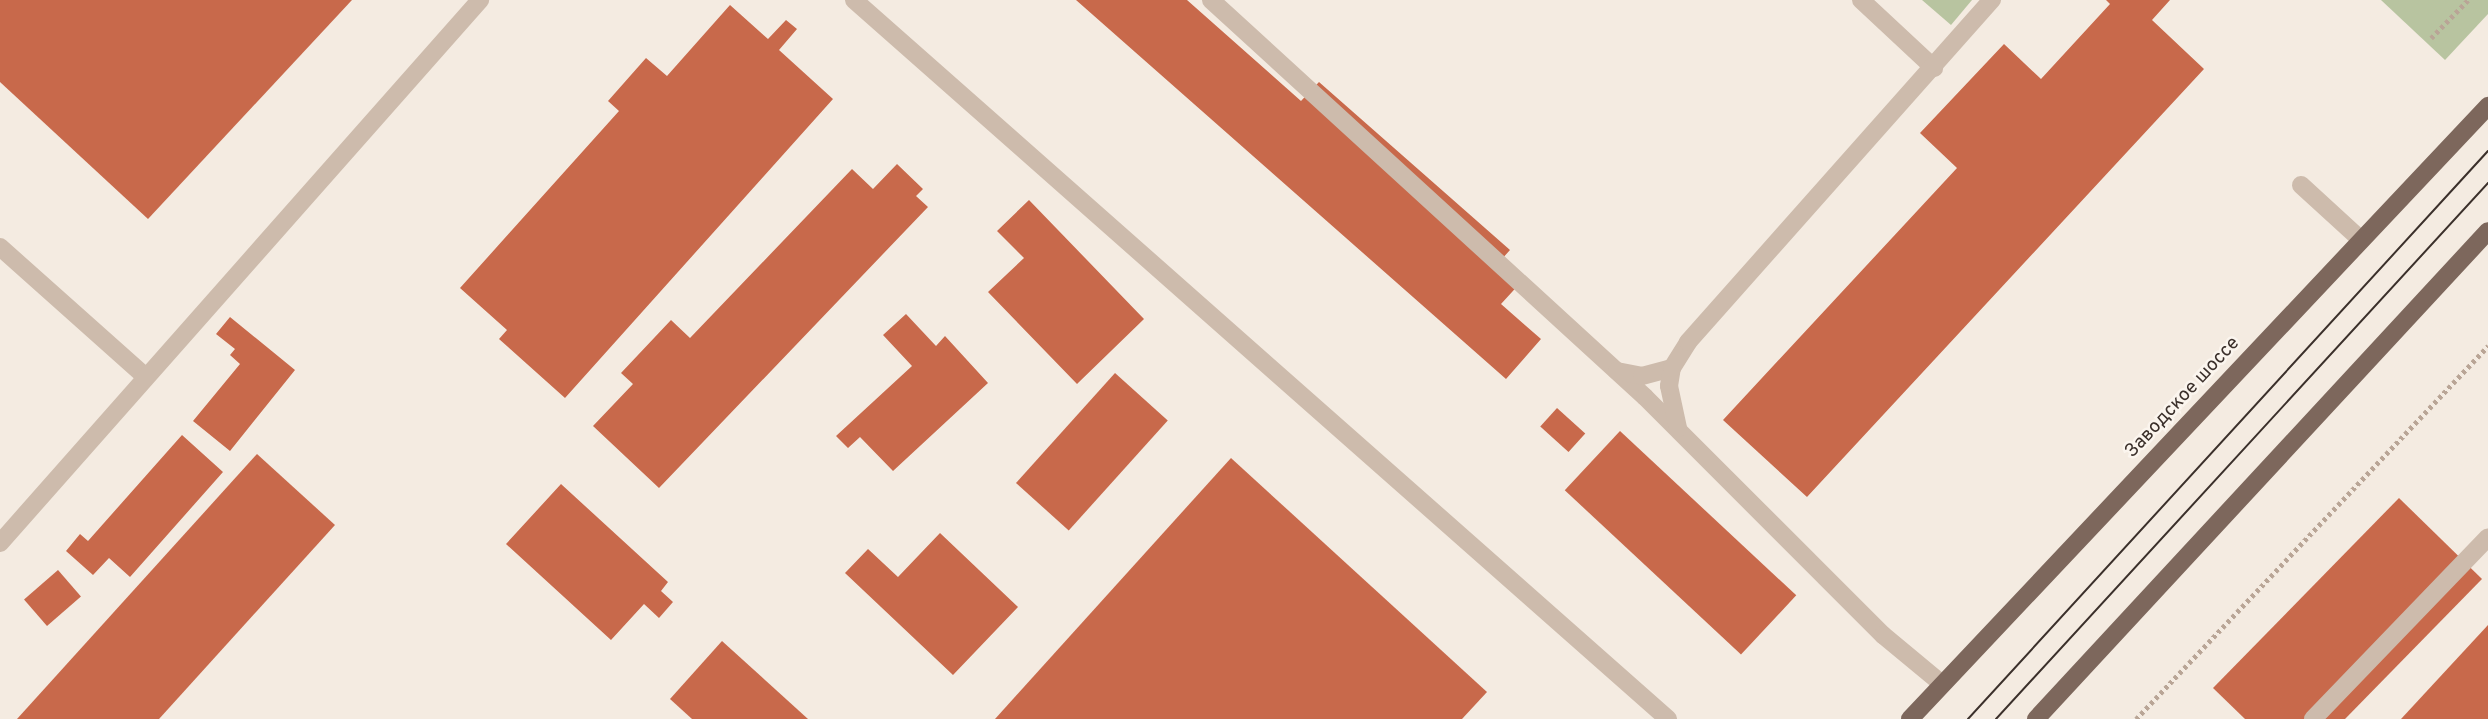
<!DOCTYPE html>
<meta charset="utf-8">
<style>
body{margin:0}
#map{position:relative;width:2488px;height:719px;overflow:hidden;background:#f4ebe1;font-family:Overpass,sans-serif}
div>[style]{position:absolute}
.green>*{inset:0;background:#b8c4a0}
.building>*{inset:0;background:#c8694b;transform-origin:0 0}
.path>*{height:4.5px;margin-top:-2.25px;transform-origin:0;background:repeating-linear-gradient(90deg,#b9a596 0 3.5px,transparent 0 7px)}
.service>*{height:18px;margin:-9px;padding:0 9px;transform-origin:9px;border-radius:9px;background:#cdbbac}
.minor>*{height:18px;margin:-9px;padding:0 9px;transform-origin:9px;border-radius:9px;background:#cdbbac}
.primary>*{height:18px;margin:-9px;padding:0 9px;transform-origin:9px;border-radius:9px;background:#7d675c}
.tram>*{height:2px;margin:-1px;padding:0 1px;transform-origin:1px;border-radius:1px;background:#3b302b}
span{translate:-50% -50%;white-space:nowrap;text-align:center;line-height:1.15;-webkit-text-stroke:5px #fbf5ee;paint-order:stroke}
.street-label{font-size:19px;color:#3b302b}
</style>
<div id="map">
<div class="green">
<div style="clip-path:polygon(1922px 0,1972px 0,1951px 25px)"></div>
<div style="clip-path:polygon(2381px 0,2488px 0,2488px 14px,2445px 60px)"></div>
</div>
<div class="building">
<div style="clip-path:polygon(0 0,352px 0,148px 219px,0 82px)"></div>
<div style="clip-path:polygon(1076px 0,1187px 0,1301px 101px,1319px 82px,1510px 250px,1501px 260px,1523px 280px,1501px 304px,1541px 339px,1506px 379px)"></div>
<div style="clip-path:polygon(2106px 0,2170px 0,2152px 20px,2204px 69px,1807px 497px,1723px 420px,1957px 168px,1920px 133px,2004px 44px,2041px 79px,2110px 4px)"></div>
<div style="clip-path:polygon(730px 5px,768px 39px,786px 20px,797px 29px,779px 50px,833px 99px,565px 398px,499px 339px,507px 330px,460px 288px,619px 111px,608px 101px,646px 58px,667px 76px)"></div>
<div style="clip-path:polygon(897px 164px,923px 189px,916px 196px,928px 207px,659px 488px,593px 426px,633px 384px,621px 373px,671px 320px,690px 338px,852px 169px,873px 189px)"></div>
<div style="clip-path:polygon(1029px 200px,1144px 319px,1077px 384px,988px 292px,1024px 258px,997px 231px)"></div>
<div style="clip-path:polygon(906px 314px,936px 346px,945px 336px,988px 383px,893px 471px,860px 437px,848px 448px,836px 436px,912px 366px,883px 335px)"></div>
<div style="clip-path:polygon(230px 317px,295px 370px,230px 451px,193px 421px,240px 364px,230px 355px,235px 349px,216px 334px)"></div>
<div style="left:1115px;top:373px;width:71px;height:148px;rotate:42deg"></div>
<div style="left:1557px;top:408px;width:38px;height:25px;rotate:42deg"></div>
<div style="left:1620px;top:431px;width:241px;height:81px;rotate:43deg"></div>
<div style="clip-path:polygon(182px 435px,223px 472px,130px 577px,109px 558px,93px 575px,66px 551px,80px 534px,88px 541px)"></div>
<div style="clip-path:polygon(257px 454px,335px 525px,159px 719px,17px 719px)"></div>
<div style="clip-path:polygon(1231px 458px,1487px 692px,1462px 719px,995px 719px)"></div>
<div style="clip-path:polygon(561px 484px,668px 582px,661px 591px,673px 602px,659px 618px,644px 604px,611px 640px,506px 544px)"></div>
<div style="clip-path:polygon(2399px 498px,2482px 579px,2345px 719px,2245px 719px,2213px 688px)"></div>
<div style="clip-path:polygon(940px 533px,1018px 607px,953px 675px,845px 573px,868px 549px,898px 577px)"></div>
<div style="left:58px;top:570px;width:35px;height:45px;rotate:49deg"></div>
<div style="clip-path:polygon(2488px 625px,2488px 719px,2401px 719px)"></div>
<div style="clip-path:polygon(722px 641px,808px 719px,692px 719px,670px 699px)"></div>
</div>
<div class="path">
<div style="left:2431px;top:38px;width:53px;rotate:-45.8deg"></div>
<div style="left:2136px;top:719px;width:513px;rotate:-46.66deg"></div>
</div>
<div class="service">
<div style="left:854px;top:0;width:1086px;rotate:41.45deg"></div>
<div style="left:1211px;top:0;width:588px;rotate:42.45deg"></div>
<div style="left:1645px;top:397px;width:337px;rotate:45deg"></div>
<div style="left:1883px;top:635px;width:77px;rotate:39.7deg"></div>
<div style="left:1861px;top:0;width:100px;rotate:43deg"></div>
<div style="left:2301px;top:185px;width:81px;rotate:42.5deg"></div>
<div style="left:1617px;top:371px;width:25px;rotate:11deg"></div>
<div style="left:1642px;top:376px;width:31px;rotate:-15deg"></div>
<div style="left:1678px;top:428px;width:43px;rotate:-102.1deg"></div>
<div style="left:1669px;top:386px;width:18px;rotate:-81deg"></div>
<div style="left:1672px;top:368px;width:31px;rotate:-58deg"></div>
<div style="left:1688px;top:342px;width:458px;rotate:-48.4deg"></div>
<div style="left:2313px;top:719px;width:252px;rotate:-46.1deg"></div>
</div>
<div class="minor">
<div style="left:0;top:247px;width:195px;rotate:41.7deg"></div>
<div style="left:0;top:543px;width:725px;rotate:-48.52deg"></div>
</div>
<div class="primary">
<div style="left:1910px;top:719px;width:843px;rotate:-46.68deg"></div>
<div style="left:2036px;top:719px;width:665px;rotate:-47.19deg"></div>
</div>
<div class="tram">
<div style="left:1968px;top:719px;width:770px;rotate:-47.53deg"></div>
<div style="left:1996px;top:719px;width:728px;rotate:-47.45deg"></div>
</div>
<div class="street-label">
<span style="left:2183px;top:398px;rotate:-47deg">Заводское шоссе</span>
</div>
</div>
